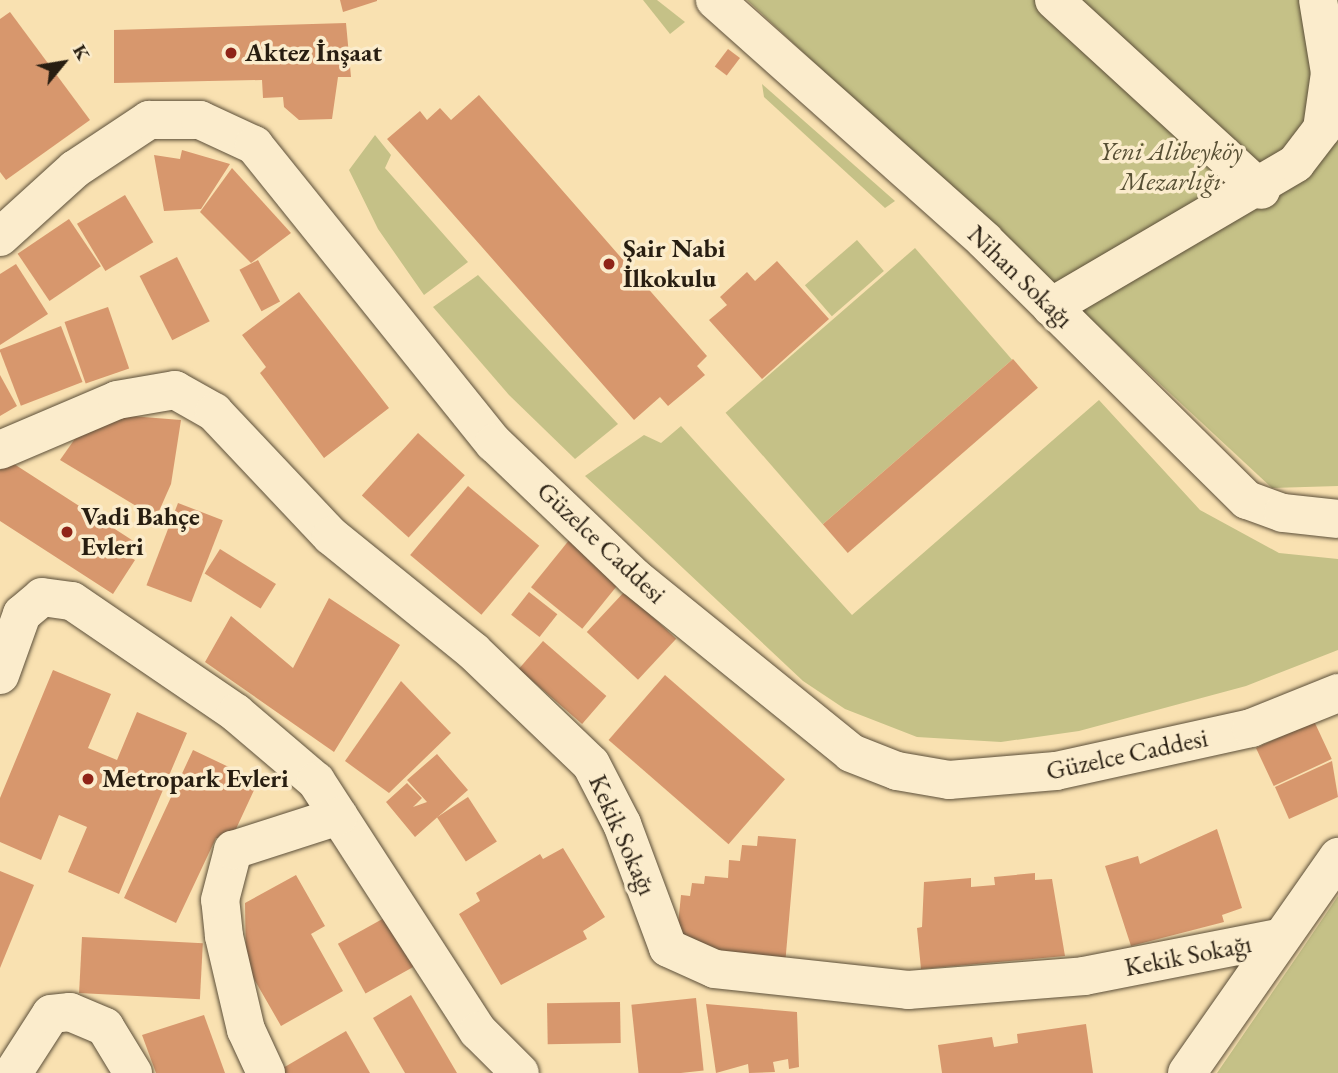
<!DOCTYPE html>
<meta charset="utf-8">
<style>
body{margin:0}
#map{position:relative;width:1338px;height:1073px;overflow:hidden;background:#f9e1b1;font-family:"EB Garamond",serif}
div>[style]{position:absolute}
.green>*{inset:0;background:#c5c187;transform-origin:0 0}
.building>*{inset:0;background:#d7976d;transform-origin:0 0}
.roads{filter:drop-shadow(0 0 2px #5c4f39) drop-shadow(0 0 2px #5c4f39)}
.minor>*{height:38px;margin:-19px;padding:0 19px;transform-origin:19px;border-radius:19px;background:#fbeccc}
.dots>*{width:19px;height:19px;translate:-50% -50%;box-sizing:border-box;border:4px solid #fbeccc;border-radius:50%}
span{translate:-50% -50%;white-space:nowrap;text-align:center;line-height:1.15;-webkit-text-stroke:7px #fbeccc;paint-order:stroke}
.poi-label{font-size:26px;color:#281e11;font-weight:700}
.left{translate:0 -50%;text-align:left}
.park-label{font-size:26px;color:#574f34;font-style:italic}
.street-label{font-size:26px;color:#281e11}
.north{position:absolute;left:28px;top:28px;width:70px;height:70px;-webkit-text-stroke:5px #fbeccc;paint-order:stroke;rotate:60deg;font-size:19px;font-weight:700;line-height:28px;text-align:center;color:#281e11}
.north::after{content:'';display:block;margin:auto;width:24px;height:32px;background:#281e11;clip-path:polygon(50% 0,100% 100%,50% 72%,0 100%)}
</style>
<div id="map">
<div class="green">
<div style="clip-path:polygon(643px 0,657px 0,685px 22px,670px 34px)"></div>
<div style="clip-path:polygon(747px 0,1338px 0,1338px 486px,1272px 488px)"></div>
<div style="clip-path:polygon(762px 84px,895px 201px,885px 208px,764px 97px)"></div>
<div style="clip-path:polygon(375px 135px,391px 155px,385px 168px,468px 262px,424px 295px,378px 229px,349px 170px)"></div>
<div style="left:857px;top:240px;width:41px;height:69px;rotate:49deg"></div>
<div style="left:915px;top:248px;width:148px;height:251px;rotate:49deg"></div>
<div style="clip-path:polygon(478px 275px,618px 424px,575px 459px,509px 395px,433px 307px)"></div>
<div style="clip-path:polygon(1099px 400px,1200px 510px,1279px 553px,1338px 559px,1338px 650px,1246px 686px,1079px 731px,1001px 742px,917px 737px,845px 709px,803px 681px,585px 476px,644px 435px,661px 443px,681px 426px,852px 615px)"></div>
<div style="clip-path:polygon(1338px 896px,1338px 1073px,1217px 1073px,1298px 955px)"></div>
</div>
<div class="building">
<div style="clip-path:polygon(340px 0,377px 0,377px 1px,343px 12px)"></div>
<div style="clip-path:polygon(10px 12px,90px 120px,6px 180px,0 172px,0 19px)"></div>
<div style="clip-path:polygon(346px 23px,351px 77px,338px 77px,332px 119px,299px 120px,284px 107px,283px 97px,263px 98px,262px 80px,114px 83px,114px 30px)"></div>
<div style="left:728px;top:49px;width:15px;height:22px;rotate:37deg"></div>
<div style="clip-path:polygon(479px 95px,707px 356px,697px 366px,705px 375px,668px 406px,660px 397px,634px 420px,387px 139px,420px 111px,427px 120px,440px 108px,451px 120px)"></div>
<div style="clip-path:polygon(182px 150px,230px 164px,201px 209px,164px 211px,154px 155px,180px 159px)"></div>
<div style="clip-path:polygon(232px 168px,291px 233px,251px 263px,200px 212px)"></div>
<div style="left:125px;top:195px;width:55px;height:56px;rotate:59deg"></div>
<div style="left:69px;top:219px;width:57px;height:62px;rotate:56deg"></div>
<div style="left:177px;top:257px;width:72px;height:42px;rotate:63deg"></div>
<div style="left:258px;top:260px;width:47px;height:21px;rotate:62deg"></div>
<div style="clip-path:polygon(777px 261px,829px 319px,762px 379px,709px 320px,727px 305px,720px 297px,747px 272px,755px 281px)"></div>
<div style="clip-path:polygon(16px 264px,48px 314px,0 345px,0 274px)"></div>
<div style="clip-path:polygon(299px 292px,389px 408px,324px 458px,260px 373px,266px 367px,242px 335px)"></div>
<div style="left:108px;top:307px;width:65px;height:46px;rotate:71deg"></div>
<div style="left:61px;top:326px;width:60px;height:66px;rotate:69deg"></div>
<div style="left:1013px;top:359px;width:38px;height:252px;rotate:49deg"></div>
<div style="clip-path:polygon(0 375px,17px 406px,0 416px)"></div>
<div style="clip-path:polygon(93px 413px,181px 420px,171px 484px,156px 518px,60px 460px)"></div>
<div style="left:418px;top:433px;width:63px;height:84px;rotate:42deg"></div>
<div style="clip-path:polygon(11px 462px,135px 542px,126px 555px,135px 560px,113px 594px,0 521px,0 470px)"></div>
<div style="left:468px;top:486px;width:93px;height:90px;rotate:40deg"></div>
<div style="left:178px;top:503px;width:48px;height:88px;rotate:21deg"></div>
<div style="left:570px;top:539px;width:66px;height:62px;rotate:39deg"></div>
<div style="left:220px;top:549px;width:66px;height:29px;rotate:32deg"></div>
<div style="left:625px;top:591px;width:70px;height:56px;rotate:43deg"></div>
<div style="left:529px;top:592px;width:36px;height:29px;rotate:38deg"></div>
<div style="clip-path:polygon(329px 598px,400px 645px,334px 752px,205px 662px,231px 616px,293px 668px)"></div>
<div style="left:543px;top:641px;width:84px;height:37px;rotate:41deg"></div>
<div style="clip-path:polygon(53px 670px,111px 694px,88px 748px,117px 760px,137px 712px,187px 733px,119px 894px,68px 872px,87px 827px,59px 815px,41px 860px,0 842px,0 798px)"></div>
<div style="left:665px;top:675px;width:159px;height:86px;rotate:41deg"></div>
<div style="clip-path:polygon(401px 681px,451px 733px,389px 793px,345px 761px)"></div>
<div style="left:1314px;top:721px;width:42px;height:64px;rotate:65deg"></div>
<div style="clip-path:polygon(193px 750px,233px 769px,230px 776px,255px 788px,229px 844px,216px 838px,176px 923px,124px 898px)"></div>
<div style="clip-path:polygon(437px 754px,468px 790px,415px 837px,386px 802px,407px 783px,422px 798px,413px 807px,427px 802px,407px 780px)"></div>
<div style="clip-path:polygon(1332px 761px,1338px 797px,1289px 819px,1275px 787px)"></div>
<div style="left:468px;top:797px;width:53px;height:37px;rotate:57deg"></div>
<div style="clip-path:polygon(1217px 829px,1242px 908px,1222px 915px,1224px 922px,1131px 946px,1105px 866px,1138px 856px,1140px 864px)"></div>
<div style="clip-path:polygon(758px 836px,796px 839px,785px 965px,676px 944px,681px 895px,690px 896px,692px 883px,704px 884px,705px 876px,728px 878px,729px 860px,740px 861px,742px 845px,757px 846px)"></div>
<div style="clip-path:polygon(563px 848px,605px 917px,583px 931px,587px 939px,501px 985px,459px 914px,480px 901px,476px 893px,540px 854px,543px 859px)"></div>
<div style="clip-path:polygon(0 871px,34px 885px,0 968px)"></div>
<div style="clip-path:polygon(1035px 873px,1035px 880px,1052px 879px,1065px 956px,921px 969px,917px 928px,922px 927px,924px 882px,971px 878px,971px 887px,995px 885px,994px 877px)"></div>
<div style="clip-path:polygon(296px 875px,325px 926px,311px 934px,343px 991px,281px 1026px,246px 965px,245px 903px)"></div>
<div style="left:386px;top:917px;width:57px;height:55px;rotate:61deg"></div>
<div style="left:82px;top:937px;width:121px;height:56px;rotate:3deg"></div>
<div style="clip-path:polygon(411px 995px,457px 1073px,405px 1073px,373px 1018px)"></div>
<div style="left:696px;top:998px;width:73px;height:65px;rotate:84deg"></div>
<div style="left:620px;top:1002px;width:41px;height:73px;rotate:89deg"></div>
<div style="clip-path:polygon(706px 1004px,797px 1012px,799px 1067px,789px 1069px,788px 1059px,773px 1062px,775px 1072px,749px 1073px,748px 1064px,716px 1073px)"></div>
<div style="clip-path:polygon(204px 1015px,225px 1073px,156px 1073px,142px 1035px)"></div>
<div style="clip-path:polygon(1086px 1024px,1093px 1073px,942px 1073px,938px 1045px,992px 1037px,994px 1047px,1018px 1043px,1017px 1034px)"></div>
<div style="clip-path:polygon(346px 1031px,370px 1073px,285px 1073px,283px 1068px)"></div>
</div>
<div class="roads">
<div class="minor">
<div style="left:715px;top:0;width:361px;rotate:41.7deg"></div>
<div style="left:984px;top:240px;width:370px;rotate:44.7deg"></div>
<div style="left:1247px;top:500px;width:38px;rotate:20deg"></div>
<div style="left:1283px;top:513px;width:55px;rotate:6.2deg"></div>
<div style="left:1054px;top:0;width:281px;rotate:42.5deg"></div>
<div style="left:0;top:237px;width:101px;rotate:-42.2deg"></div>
<div style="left:75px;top:169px;width:89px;rotate:-33.5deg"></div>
<div style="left:149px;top:120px;width:51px"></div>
<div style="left:200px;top:120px;width:60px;rotate:24.8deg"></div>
<div style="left:254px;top:145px;width:383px;rotate:51.2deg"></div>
<div style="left:494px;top:443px;width:194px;rotate:43.7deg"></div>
<div style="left:634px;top:577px;width:279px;rotate:39deg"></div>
<div style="left:851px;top:753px;width:49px;rotate:21.4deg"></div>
<div style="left:897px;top:771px;width:53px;rotate:9.8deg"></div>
<div style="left:949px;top:780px;width:107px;rotate:-4.8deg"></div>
<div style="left:1056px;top:771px;width:200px;rotate:-12.4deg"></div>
<div style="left:1251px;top:728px;width:94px;rotate:-21.9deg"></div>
<div style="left:1051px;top:307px;width:284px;rotate:-30.4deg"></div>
<div style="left:1296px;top:163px;width:43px;rotate:-52.6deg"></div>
<div style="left:1322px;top:129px;width:57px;rotate:-81.9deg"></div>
<div style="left:1330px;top:73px;width:74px;rotate:-99.3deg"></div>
<div style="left:0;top:450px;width:127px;rotate:-23.1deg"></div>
<div style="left:117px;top:400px;width:59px;rotate:-9.8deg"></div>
<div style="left:175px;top:390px;width:45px;rotate:29.4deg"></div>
<div style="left:214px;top:412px;width:170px;rotate:46.7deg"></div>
<div style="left:331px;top:536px;width:183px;rotate:39deg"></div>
<div style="left:473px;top:651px;width:163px;rotate:43.8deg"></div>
<div style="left:591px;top:764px;width:68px;rotate:62.7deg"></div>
<div style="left:622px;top:824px;width:132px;rotate:69.6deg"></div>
<div style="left:668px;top:948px;width:51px;rotate:24.1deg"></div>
<div style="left:715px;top:969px;width:194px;rotate:6.2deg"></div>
<div style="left:908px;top:990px;width:177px;rotate:-4.5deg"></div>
<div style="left:1084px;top:976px;width:197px;rotate:-11.1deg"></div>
<div style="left:0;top:675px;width:65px;rotate:-70.2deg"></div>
<div style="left:22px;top:614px;width:26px;rotate:-40deg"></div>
<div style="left:42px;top:597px;width:30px;rotate:8deg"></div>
<div style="left:72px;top:601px;width:199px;rotate:34.3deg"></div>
<div style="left:236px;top:713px;width:105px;rotate:40.4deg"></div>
<div style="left:316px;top:781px;width:298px;rotate:57.1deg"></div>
<div style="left:478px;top:1031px;width:59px;rotate:45deg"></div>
<div style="left:13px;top:1073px;width:70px;rotate:-57.2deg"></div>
<div style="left:51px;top:1014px;width:19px;rotate:-6deg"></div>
<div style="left:70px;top:1012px;width:38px;rotate:23deg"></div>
<div style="left:105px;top:1027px;width:54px;rotate:58.7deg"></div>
<div style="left:266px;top:1073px;width:47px;rotate:-114.9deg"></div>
<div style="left:246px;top:1030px;width:97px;rotate:-103.2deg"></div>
<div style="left:224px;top:936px;width:36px;rotate:-96deg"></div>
<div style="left:220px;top:900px;width:52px;rotate:-75.4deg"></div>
<div style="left:233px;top:850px;width:111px;rotate:-17.8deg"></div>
<div style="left:1187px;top:1073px;width:264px;rotate:-55deg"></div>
</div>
</div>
<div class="dots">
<div style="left:231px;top:53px;background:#8f2418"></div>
<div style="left:609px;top:264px;background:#8f2418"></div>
<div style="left:67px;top:532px;background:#8f2418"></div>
<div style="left:88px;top:779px;background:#8f2418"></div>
</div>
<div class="poi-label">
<span class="left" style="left:245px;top:53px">Aktez İnşaat</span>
<span class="left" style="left:623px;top:264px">Şair Nabi<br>İlkokulu</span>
<span class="left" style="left:81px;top:532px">Vadi Bahçe<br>Evleri</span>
<span class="left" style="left:102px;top:779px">Metropark Evleri</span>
</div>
<div class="park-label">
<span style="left:1171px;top:167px">Yeni Alibeyköy<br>Mezarlığı</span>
</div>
<div class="street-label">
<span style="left:1020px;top:277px;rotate:44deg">Nihan Sokağı</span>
<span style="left:601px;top:543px;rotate:43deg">Güzelce Caddesi</span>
<span style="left:1127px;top:755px;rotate:-12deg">Güzelce Caddesi</span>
<span style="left:622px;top:835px;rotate:66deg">Kekik Sokağı</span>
<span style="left:1188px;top:956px;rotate:-11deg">Kekik Sokağı</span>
</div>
<div class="north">K</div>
</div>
